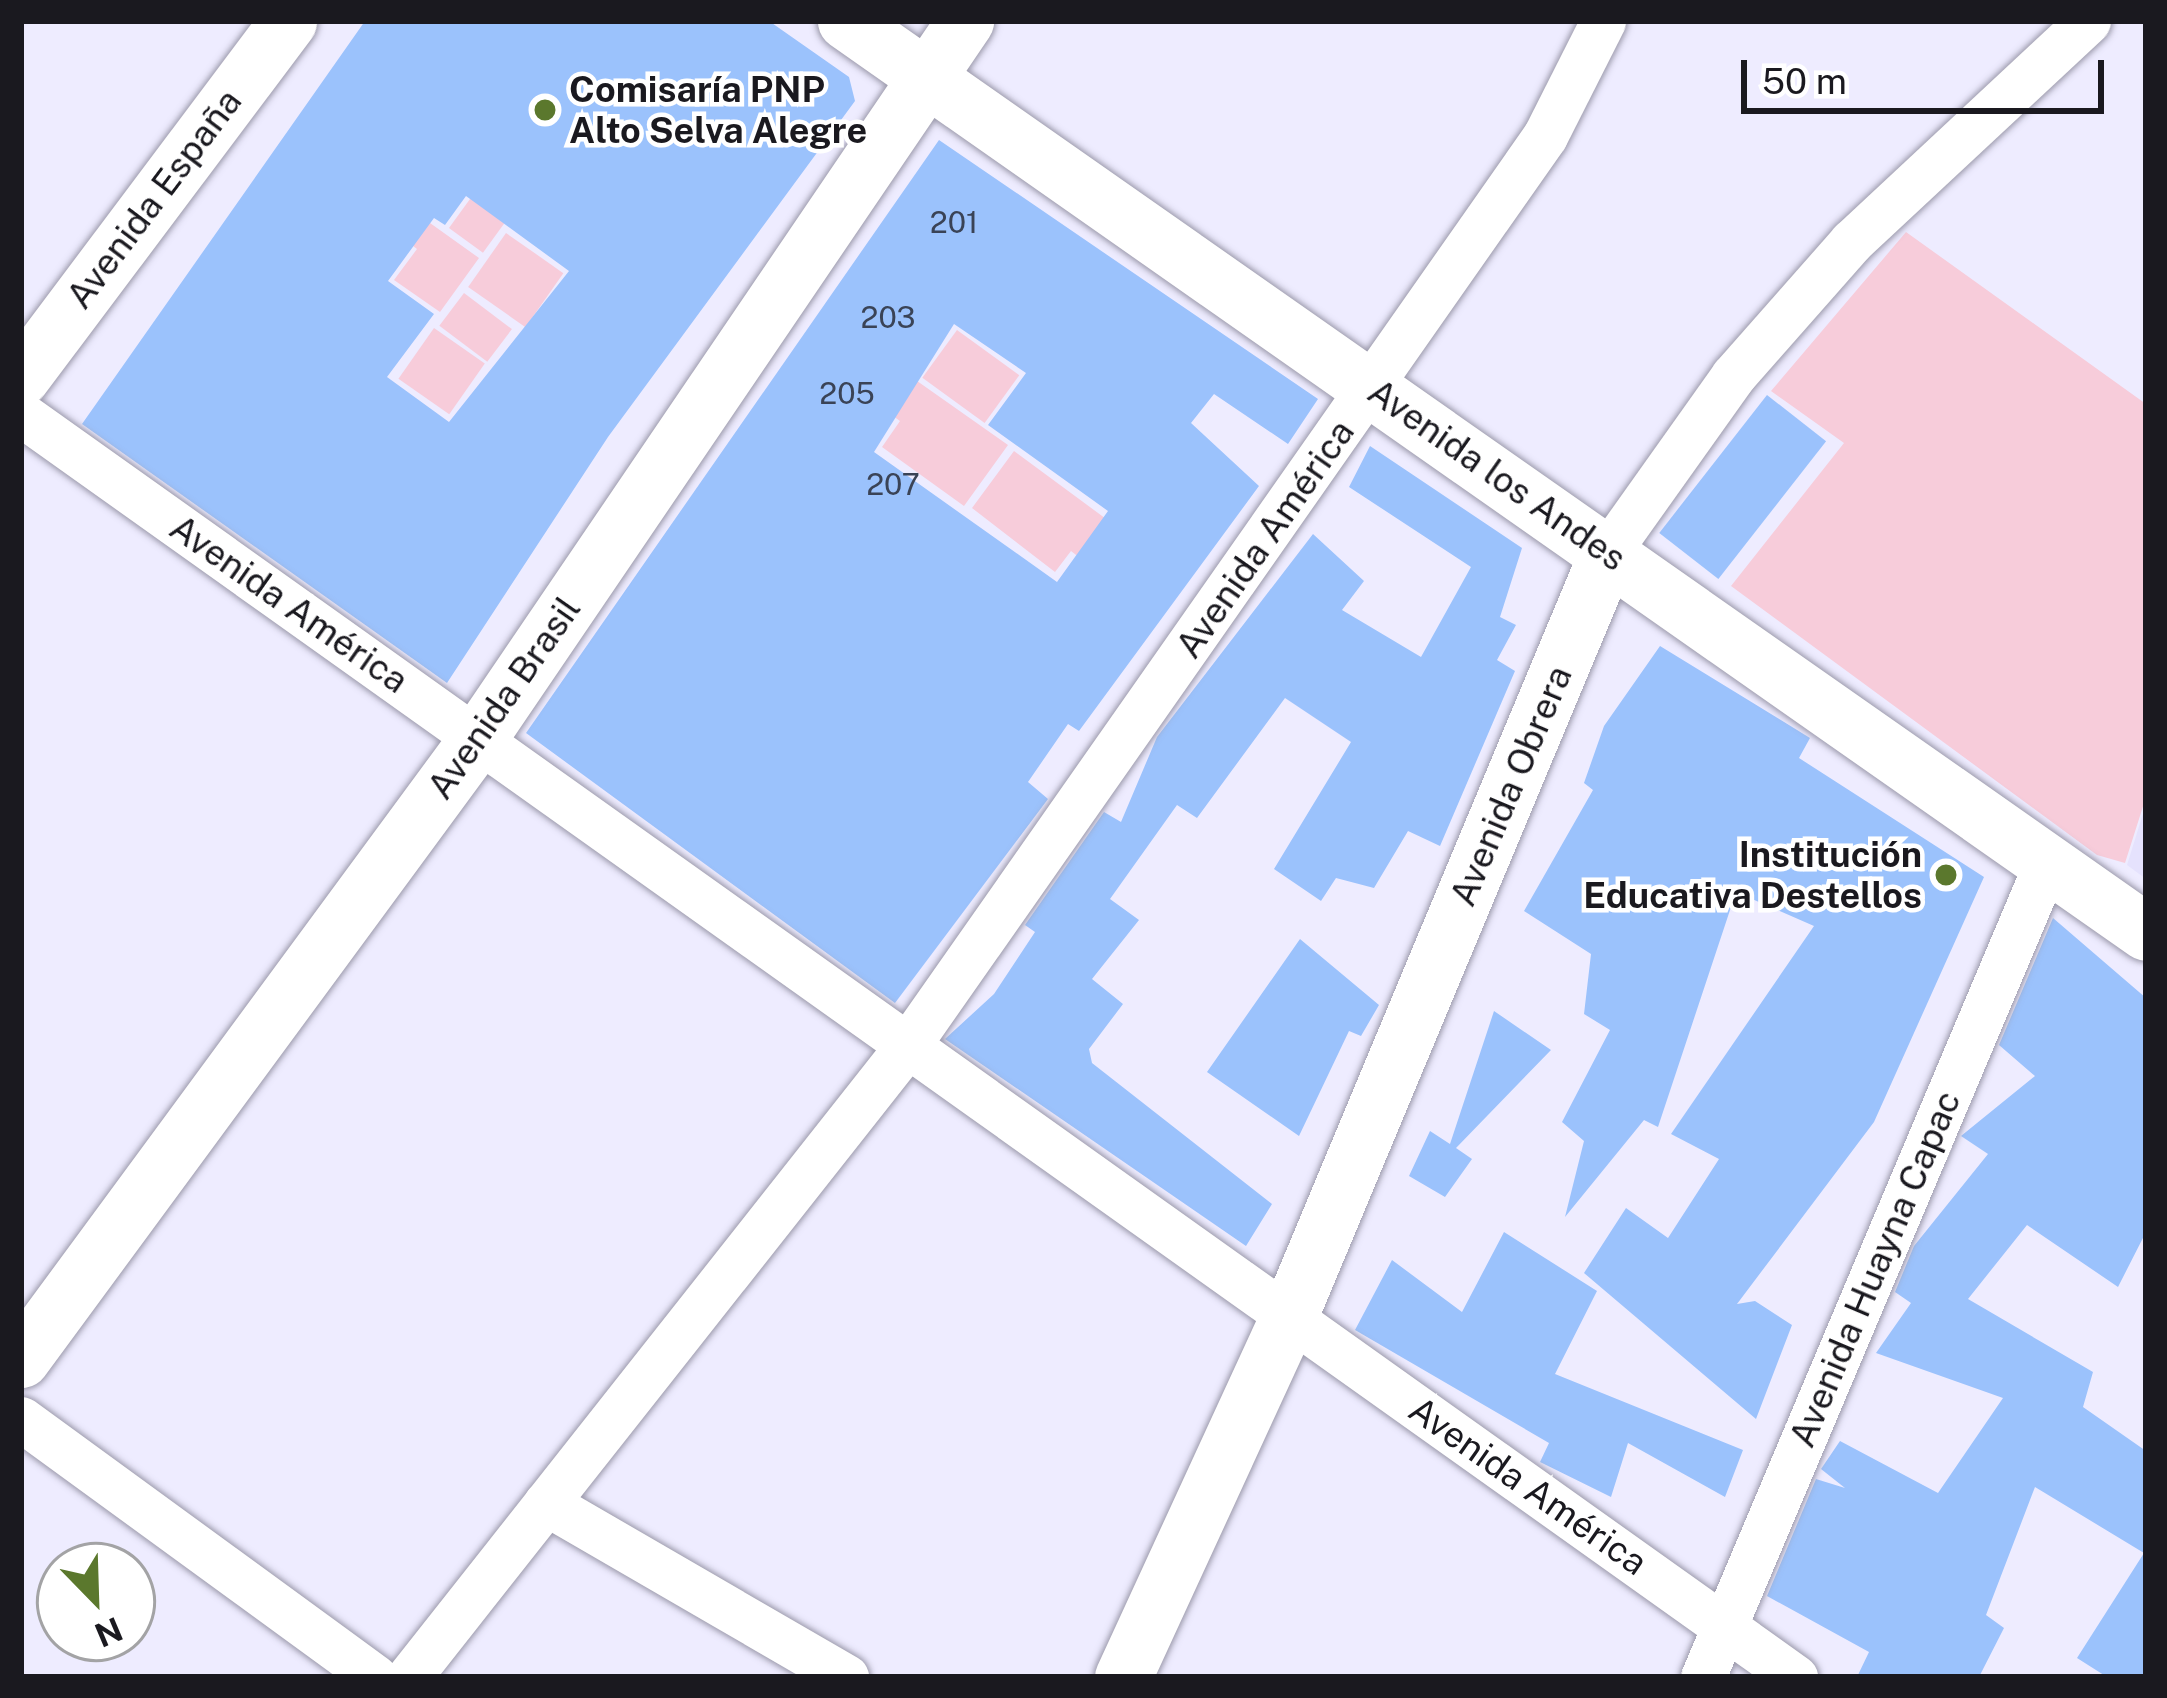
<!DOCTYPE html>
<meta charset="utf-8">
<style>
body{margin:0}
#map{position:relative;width:2167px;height:1698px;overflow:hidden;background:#eeecff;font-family:"Public Sans",sans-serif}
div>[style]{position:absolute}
.built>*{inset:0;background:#e5e2fd}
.green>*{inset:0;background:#f7ccda;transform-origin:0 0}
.building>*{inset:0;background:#9bc2fc;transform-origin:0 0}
.roads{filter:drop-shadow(0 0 3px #9c9aac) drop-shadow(0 0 3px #9c9aac)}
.minor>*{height:45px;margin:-22.5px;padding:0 22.5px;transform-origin:22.5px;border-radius:22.5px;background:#fff}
.tertiary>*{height:57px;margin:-28.5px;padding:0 28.5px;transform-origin:28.5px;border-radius:28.5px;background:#fff}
.dots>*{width:33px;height:33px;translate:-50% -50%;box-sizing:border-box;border:6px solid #fff;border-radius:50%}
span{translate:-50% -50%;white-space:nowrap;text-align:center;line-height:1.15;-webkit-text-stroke:9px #fff;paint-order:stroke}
.number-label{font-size:30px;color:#3a4356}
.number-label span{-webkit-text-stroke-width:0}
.poi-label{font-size:36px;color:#1a191f;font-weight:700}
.left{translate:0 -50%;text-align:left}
.right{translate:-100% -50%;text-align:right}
.street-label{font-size:36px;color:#1a191f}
.frame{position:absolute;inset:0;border:24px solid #1a191f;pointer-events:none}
.north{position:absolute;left:36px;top:1542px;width:120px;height:120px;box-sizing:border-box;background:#fff;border:3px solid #a3a3a5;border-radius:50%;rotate:157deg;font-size:33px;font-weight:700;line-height:48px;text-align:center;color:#1a191f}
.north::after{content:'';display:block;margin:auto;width:42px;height:54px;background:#5b782d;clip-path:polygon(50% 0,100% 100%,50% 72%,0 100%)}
.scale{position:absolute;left:1741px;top:60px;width:363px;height:54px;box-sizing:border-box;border:6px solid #1a191f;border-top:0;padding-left:15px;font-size:36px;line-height:42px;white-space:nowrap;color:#1a191f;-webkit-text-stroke:9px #fff;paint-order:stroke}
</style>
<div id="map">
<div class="built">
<div style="clip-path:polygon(2146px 804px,2146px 879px,2127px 865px)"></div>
</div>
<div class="green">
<div style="left:486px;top:177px;width:42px;height:63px;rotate:36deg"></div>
<div style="clip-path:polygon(416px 213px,479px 258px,440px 312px,394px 280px,417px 249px,400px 236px)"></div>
<div style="clip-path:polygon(1906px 232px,2146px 404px,2146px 797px,2125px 863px,2097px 855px,1731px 586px,1844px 443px,1771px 391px)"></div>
<div style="left:506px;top:233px;width:70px;height:66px;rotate:35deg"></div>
<div style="left:464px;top:293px;width:60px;height:41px;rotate:37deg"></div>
<div style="left:434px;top:328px;width:62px;height:62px;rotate:35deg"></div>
<div style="left:957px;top:330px;width:77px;height:59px;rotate:36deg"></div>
<div style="clip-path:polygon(910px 376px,1008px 445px,964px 506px,882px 447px,900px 421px,886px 411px)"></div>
<div style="clip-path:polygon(1014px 451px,1117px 527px,1089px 565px,1071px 551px,1055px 572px,972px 508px)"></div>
</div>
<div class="building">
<div style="clip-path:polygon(evenodd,365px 21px,769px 21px,849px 77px,855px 101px,608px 437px,447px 683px,82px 424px,365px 21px,466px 196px,569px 271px,449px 422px,387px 377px,434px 314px,388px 281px,434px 218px,445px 225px,466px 196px)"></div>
<div style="clip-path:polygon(evenodd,939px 140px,1318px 399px,1288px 444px,1214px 394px,1191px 423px,1259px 486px,1079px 731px,1068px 724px,1028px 782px,1048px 799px,895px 1003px,526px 733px,939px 140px,954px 324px,1026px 373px,988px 425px,1108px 511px,1057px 582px,874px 452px,954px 324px)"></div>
<div style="left:1767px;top:395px;width:75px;height:175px;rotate:38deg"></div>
<div style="clip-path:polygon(1370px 446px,1522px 548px,1500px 617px,1516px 625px,1497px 660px,1515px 671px,1440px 846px,1408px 831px,1374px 888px,1336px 878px,1321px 901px,1274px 869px,1351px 742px,1285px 698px,1197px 818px,1177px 805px,1110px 899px,1139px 920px,1092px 979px,1123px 1004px,1089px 1049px,1092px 1063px,1272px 1204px,1246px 1246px,945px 1039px,994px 994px,1035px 932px,1025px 925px,1104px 812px,1121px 822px,1157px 737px,1313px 534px,1364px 581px,1342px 610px,1421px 657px,1471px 567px,1349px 487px)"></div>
<div style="clip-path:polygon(1660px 646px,1810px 738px,1799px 758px,1984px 877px,1874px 1122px,1737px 1304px,1755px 1301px,1792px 1325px,1756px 1419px,1584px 1273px,1626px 1208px,1668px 1238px,1719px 1159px,1671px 1134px,1814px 926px,1736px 892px,1658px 1127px,1644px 1120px,1565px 1217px,1584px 1141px,1562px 1122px,1610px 1030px,1584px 1014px,1591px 954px,1524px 911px,1593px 790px,1584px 783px,1604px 726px)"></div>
<div style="clip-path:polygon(2053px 918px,2146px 998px,2146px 1232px,2118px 1287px,2027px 1225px,1968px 1299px,2093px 1372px,2083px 1407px,2146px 1451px,2146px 1677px,2107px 1677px,2077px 1658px,2144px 1553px,2035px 1487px,1986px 1615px,2004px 1628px,1979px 1677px,1857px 1677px,1869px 1652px,1767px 1596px,1816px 1479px,1845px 1488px,1821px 1469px,1840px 1441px,1938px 1493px,2003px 1398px,1876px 1353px,1911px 1303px,1895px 1292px,1914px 1246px,1988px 1154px,1961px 1136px,2035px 1076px,1999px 1045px)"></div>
<div style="clip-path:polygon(1300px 939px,1379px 1005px,1361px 1036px,1349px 1031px,1299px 1136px,1207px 1072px)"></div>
<div style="clip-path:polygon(1494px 1011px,1551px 1050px,1456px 1148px,1472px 1159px,1445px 1197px,1409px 1176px,1430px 1131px,1450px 1144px)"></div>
<div style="clip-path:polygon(1504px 1232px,1597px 1291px,1555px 1374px,1743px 1450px,1725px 1497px,1628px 1443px,1611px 1497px,1540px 1462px,1549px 1443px,1355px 1330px,1392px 1260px,1462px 1312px)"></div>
</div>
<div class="roads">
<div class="minor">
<div style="left:21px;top:414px;width:2178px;rotate:35.45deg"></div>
<div style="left:1608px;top:552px;width:216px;rotate:-54.6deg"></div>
<div style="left:1733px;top:376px;width:179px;rotate:-48.6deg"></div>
<div style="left:1851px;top:242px;width:324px;rotate:-43deg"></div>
<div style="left:21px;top:1419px;width:438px;rotate:36.1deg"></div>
<div style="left:546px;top:1503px;width:347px;rotate:30.1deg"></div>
<div style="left:409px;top:1677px;width:805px;rotate:-51.71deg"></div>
<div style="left:908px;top:1045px;width:1110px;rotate:-54.98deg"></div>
<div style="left:1545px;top:136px;width:129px;rotate:-63.2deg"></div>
<div style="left:1703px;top:1677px;width:885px;rotate:-67.12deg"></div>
</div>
<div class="tertiary">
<div style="left:846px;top:21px;width:1587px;rotate:35.02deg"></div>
<div style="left:21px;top:377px;width:445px;rotate:-53.1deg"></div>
<div style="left:21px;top:1359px;width:771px;rotate:-53.65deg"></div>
<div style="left:478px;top:738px;width:867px;rotate:-55.81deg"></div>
<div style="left:1123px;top:1677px;width:397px;rotate:-65.3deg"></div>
<div style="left:1289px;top:1316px;width:828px;rotate:-67.34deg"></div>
</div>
</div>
<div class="dots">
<div style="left:545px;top:110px;background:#5b782d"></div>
<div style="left:1946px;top:875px;background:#5b782d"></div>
</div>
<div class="number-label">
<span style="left:954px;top:222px">201</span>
<span style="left:888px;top:317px">203</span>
<span style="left:847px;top:393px">205</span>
<span style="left:893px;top:484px">207</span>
</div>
<div class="poi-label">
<span class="left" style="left:569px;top:110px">Comisaría PNP<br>Alto Selva Alegre</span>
<span class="right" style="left:1922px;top:875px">Institución<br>Educativa Destellos</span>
</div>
<div class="street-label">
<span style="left:154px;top:199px;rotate:-53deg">Avenida España</span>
<span style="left:1497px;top:475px;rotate:35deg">Avenida los Andes</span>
<span style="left:1265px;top:539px;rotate:-55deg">Avenida América</span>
<span style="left:289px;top:604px;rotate:35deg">Avenida América</span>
<span style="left:504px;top:698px;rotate:-55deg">Avenida Brasil</span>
<span style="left:1511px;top:786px;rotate:-67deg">Avenida Obrera</span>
<span style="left:1875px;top:1269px;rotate:-67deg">Avenida Huayna Capac</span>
<span style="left:1528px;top:1486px;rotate:35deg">Avenida América</span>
</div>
<div class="frame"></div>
<div class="north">N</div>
<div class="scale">50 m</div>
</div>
